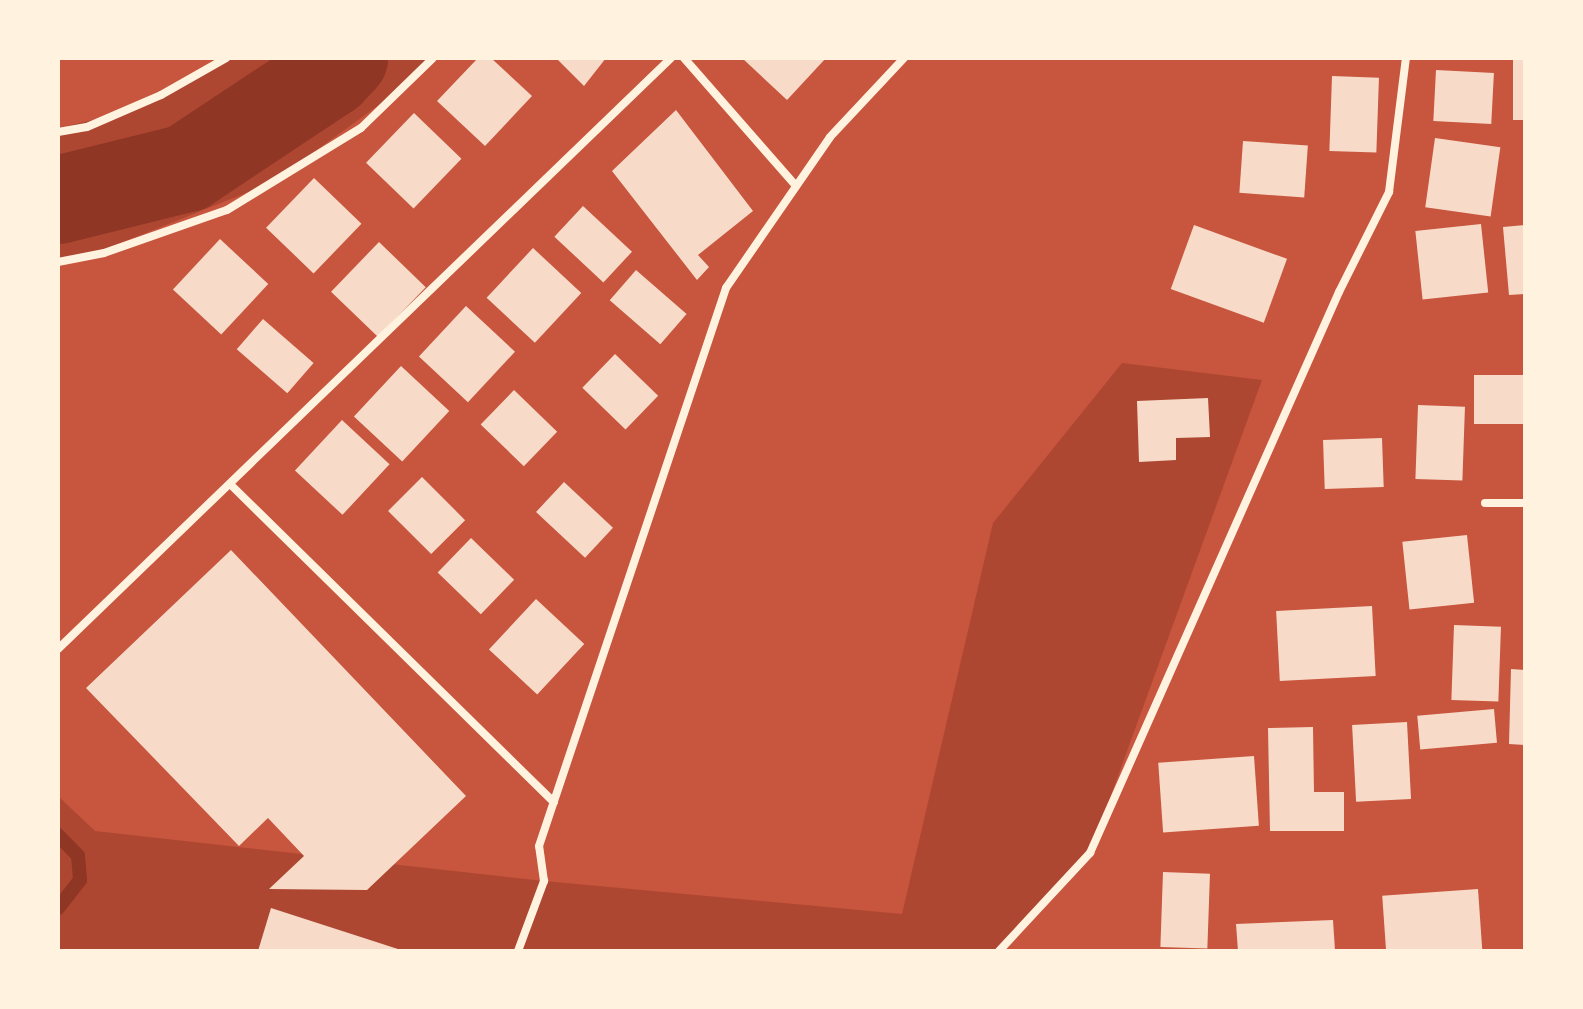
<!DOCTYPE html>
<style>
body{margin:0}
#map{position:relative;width:1583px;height:1009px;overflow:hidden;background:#c8553d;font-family:Figtree,sans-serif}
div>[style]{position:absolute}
.green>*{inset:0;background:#ae4732}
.stream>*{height:14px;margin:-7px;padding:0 7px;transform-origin:7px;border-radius:7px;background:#8f3625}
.river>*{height:88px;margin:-44px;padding:0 44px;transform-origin:44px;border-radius:44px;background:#8f3625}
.building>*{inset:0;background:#f7dbc8;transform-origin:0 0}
.minor>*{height:8px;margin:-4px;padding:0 4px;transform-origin:4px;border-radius:4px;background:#fff3e0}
span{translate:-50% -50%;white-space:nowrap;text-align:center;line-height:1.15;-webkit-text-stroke:6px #fff3e0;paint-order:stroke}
.frame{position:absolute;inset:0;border:60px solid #fff3e0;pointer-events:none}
</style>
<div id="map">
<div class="green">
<div style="clip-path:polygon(222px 58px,433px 58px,401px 89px,271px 183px,86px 257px,58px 260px,58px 128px,114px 115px)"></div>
<div style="clip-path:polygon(1122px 363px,1262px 380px,1090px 853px,999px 951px,58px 951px,58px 796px,95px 831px,544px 881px,902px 914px,993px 523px)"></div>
</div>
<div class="stream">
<div style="left:58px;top:835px;width:29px;rotate:46deg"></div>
<div style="left:78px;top:856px;width:24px;rotate:85deg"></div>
<div style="left:80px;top:880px;width:36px;rotate:128deg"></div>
</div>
<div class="river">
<div style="left:58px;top:200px;width:133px;rotate:-13.9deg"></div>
<div style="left:187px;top:168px;width:172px;rotate:-33.6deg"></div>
<div style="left:330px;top:73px;width:21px;rotate:-47deg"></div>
</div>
<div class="building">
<div style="clip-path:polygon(478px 58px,491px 58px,532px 96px,485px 146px,437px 101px)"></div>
<div style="clip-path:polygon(556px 58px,606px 58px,584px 86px)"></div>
<div style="clip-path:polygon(742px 58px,826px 58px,787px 100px)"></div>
<div style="left:1513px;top:58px;width:12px;height:62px"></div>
<div style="left:1436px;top:70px;width:58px;height:51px;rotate:3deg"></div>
<div style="left:1332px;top:76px;width:47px;height:75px;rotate:2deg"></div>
<div style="clip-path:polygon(676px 110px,753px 211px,698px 255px,709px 267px,697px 280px,612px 171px)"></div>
<div style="left:414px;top:113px;width:66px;height:69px;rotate:44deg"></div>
<div style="left:1435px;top:138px;width:66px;height:70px;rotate:8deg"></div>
<div style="left:1243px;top:141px;width:65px;height:52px;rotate:4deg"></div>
<div style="left:314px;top:178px;width:66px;height:69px;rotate:44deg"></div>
<div style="left:583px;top:206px;width:67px;height:42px;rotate:43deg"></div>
<div style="left:1481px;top:224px;width:69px;height:66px;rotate:84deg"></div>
<div style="left:1194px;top:225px;width:99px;height:68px;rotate:20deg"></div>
<div style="clip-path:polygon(1525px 225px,1525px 294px,1509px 295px,1503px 227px)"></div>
<div style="left:220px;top:239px;width:66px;height:69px;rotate:43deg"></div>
<div style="left:379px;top:242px;width:65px;height:69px;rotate:44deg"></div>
<div style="left:533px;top:248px;width:66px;height:68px;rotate:43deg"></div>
<div style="left:636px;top:270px;width:67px;height:40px;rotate:41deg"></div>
<div style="left:466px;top:306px;width:67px;height:69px;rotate:43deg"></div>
<div style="left:263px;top:319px;width:67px;height:40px;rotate:41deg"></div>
<div style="left:615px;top:354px;width:60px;height:47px;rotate:44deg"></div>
<div style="left:401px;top:366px;width:66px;height:69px;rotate:43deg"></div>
<div style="left:1525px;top:375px;width:49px;height:51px;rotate:90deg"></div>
<div style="left:514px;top:390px;width:60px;height:48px;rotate:44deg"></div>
<div style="clip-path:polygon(1208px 398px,1210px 437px,1176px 438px,1176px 460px,1139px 462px,1137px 401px)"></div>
<div style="left:1418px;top:405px;width:47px;height:74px;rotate:2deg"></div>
<div style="left:342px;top:420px;width:65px;height:69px;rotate:43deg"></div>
<div style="left:1382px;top:438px;width:49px;height:59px;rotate:88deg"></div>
<div style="left:422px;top:477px;width:61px;height:48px;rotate:45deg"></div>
<div style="left:564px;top:482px;width:67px;height:41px;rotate:43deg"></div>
<div style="left:1467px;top:535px;width:68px;height:65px;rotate:84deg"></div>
<div style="left:471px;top:538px;width:60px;height:48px;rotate:44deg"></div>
<div style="clip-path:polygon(231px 550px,466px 796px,367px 890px,269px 889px,304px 856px,268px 818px,239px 846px,86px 688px)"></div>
<div style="left:536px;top:599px;width:66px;height:69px;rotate:43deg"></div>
<div style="left:1372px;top:606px;width:70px;height:96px;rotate:87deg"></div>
<div style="left:1454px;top:625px;width:47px;height:75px;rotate:2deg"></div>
<div style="clip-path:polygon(1511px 669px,1525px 670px,1525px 745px,1509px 744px)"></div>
<div style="left:1494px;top:709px;width:34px;height:77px;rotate:85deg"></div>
<div style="left:1407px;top:722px;width:77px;height:55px;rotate:87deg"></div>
<div style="clip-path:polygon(1313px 727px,1314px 792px,1344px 792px,1344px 831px,1270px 831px,1268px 728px)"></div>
<div style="left:1254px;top:756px;width:70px;height:96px;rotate:86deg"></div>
<div style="left:1163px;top:872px;width:47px;height:75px;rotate:2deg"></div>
<div style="left:1478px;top:889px;width:62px;height:96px;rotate:86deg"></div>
<div style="clip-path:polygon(271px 908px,401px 950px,401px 951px,258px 951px)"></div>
<div style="clip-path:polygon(1333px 920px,1335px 951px,1238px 951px,1236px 924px)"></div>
</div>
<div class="minor">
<div style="left:684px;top:58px;width:170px;rotate:48.8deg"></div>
<div style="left:58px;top:132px;width:29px;rotate:-10deg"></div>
<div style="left:87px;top:127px;width:81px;rotate:-23.4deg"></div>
<div style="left:161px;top:95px;width:75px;rotate:-29.6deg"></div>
<div style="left:58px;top:262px;width:47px;rotate:-11.1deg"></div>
<div style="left:104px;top:253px;width:130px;rotate:-19.3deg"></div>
<div style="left:227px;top:210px;width:157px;rotate:-31.5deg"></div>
<div style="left:361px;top:128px;width:100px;rotate:-44.2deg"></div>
<div style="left:230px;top:484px;width:454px;rotate:44.5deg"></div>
<div style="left:1485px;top:503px;width:40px"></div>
<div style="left:58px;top:649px;width:851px;rotate:-43.95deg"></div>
<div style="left:518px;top:951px;width:75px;rotate:-69.6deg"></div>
<div style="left:544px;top:881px;width:35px;rotate:-98deg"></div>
<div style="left:539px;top:846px;width:589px;rotate:-71.47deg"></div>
<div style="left:726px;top:288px;width:183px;rotate:-55.4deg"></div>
<div style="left:830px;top:137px;width:108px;rotate:-46.9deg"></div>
<div style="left:999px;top:951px;width:134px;rotate:-47.1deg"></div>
<div style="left:1090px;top:853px;width:614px;rotate:-66.07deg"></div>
<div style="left:1339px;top:292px;width:112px;rotate:-63.4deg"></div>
<div style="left:1389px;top:192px;width:135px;rotate:-82.8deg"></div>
</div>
<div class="frame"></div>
</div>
